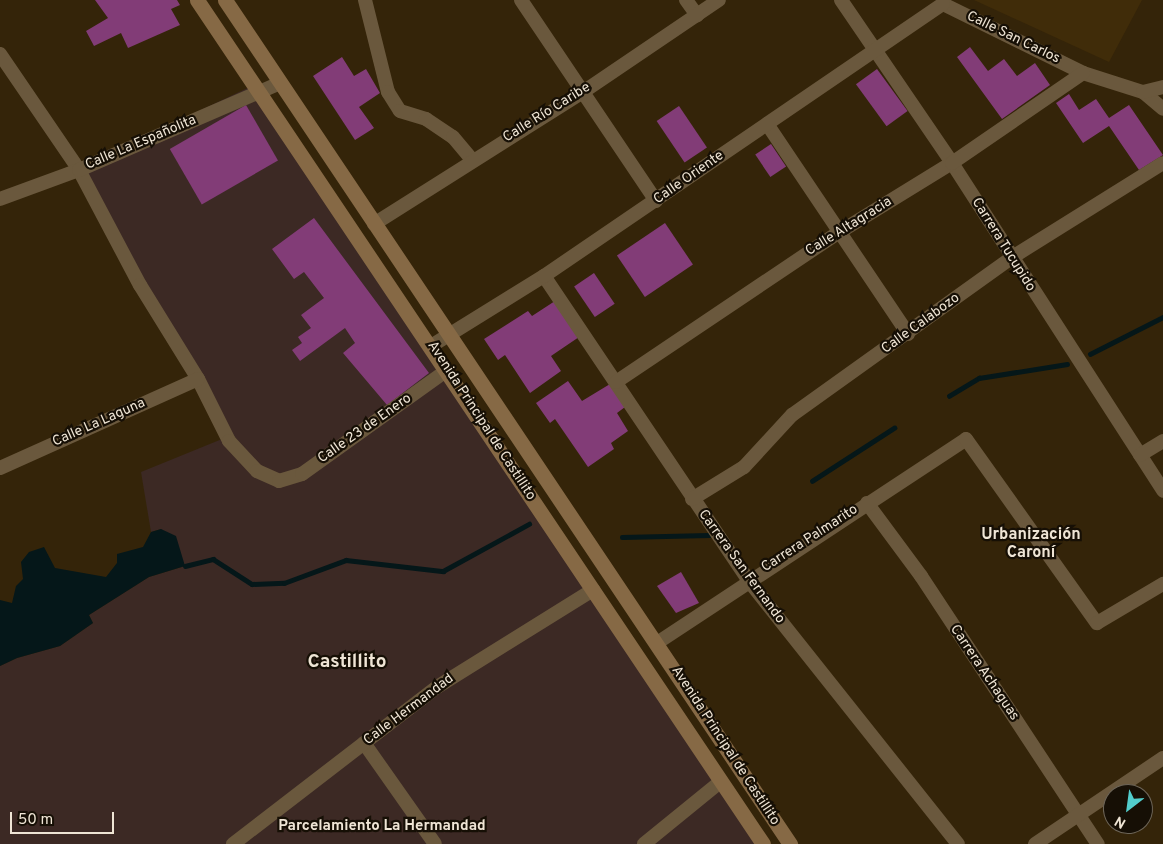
<!DOCTYPE html>
<meta charset="utf-8">
<style>
body{margin:0}
#map{position:relative;width:1163px;height:844px;overflow:hidden;background:#342409;font-family:Overpass,sans-serif}
div>[style]{position:absolute}
.commercial>*{inset:0;background:#3c2924}
.built>*{inset:0;background:#402c09}
.water>*{inset:0;background:#051719}
.stream>*{height:4.5px;margin:-2.25px;padding:0 2.25px;transform-origin:2.25px;border-radius:2.25px;background:#051719}
.building>*{inset:0;background:#823c77;transform-origin:0 0}
.minor>*{height:14px;margin:-7px;padding:0 7px;transform-origin:7px;border-radius:7px;background:#6a583d}
.secondary>*{height:15px;margin:-7.5px;padding:0 7.5px;transform-origin:7.5px;border-radius:7.5px;background:#866945}
span{translate:-50% -50%;white-space:nowrap;text-align:center;line-height:1.15;-webkit-text-stroke:4.5px #160f05;paint-order:stroke}
.street-label{font-size:14px;color:#efe5d5}
.neighbourhood-label{font-size:15px;color:#efe5d5;font-weight:700}
.quarter-label{font-size:16px;color:#efe5d5;font-weight:700}
.district-label{font-size:19px;color:#efe5d5;font-weight:700}
.north{position:absolute;left:1103px;top:784px;width:50px;height:50px;box-sizing:border-box;background:#160f05;border:1px solid #6d6558;border-radius:50%;rotate:210deg;font-size:14px;font-weight:700;line-height:20px;text-align:center;color:#efe5d5}
.north::after{content:'';display:block;margin:auto;width:18px;height:22px;background:#52cdcc;clip-path:polygon(50% 0,100% 100%,50% 72%,0 100%)}
.scale{position:absolute;left:10px;top:812px;width:104px;height:22px;box-sizing:border-box;border:2px solid #efe5d5;border-top:0;padding-left:6px;font-size:15px;line-height:18px;white-space:nowrap;color:#efe5d5;-webkit-text-stroke:4px #160f05;paint-order:stroke}
</style>
<div id="map">
<div class="commercial">
<div style="clip-path:polygon(256px 84px,765px 844px,0 844px,0 666px,17px 658px,60px 646px,93px 623px,89px 615px,149px 577px,185px 566px,161px 529px,151px 532px,141px 472px,227px 437px,74px 170px)"></div>
</div>
<div class="built">
<div style="clip-path:polygon(974px 0,1142px 0,1109px 62px)"></div>
</div>
<div class="water">
<div style="clip-path:polygon(161px 529px,176px 536px,185px 566px,149px 577px,89px 615px,93px 623px,60px 646px,17px 658px,0 666px,0 600px,12px 603px,16px 586px,23px 579px,21px 562px,29px 552px,44px 547px,55px 568px,106px 577px,117px 563px,117px 554px,143px 547px,151px 532px)"></div>
</div>
<div class="stream">
<div style="left:1090px;top:354px;width:82px;rotate:-26.9deg"></div>
<div style="left:949px;top:396px;width:35px;rotate:-31deg"></div>
<div style="left:979px;top:378px;width:89px;rotate:-9deg"></div>
<div style="left:812px;top:481px;width:98px;rotate:-32.9deg"></div>
<div style="left:622px;top:537px;width:87px;rotate:-1.3deg"></div>
<div style="left:185px;top:566px;width:29px;rotate:-14deg"></div>
<div style="left:213px;top:559px;width:46px;rotate:32.7deg"></div>
<div style="left:252px;top:584px;width:32px;rotate:-2deg"></div>
<div style="left:284px;top:583px;width:66px;rotate:-20.4deg"></div>
<div style="left:346px;top:560px;width:98px;rotate:6.5deg"></div>
<div style="left:443px;top:571px;width:98px;rotate:-28.7deg"></div>
</div>
<div class="building">
<div style="clip-path:polygon(95px 0,177px 0,180px 5px,171px 9px,180px 25px,128px 48px,121px 33px,94px 46px,86px 31px,108px 18px)"></div>
<div style="clip-path:polygon(970px 47px,988px 71px,1004px 59px,1017px 76px,1035px 63px,1050px 85px,1002px 119px,957px 57px)"></div>
<div style="clip-path:polygon(342px 57px,354px 76px,366px 69px,380px 93px,359px 107px,374px 128px,355px 140px,313px 76px)"></div>
<div style="left:877px;top:69px;width:52px;height:26px;rotate:54deg"></div>
<div style="clip-path:polygon(1069px 94px,1079px 110px,1096px 99px,1109px 118px,1129px 105px,1163px 155px,1139px 170px,1109px 126px,1083px 143px,1056px 103px)"></div>
<div style="left:246px;top:105px;width:64px;height:88px;rotate:60deg"></div>
<div style="left:679px;top:106px;width:50px;height:27px;rotate:56deg"></div>
<div style="left:771px;top:144px;width:27px;height:19px;rotate:56deg"></div>
<div style="clip-path:polygon(314px 218px,429px 373px,387px 405px,343px 353px,355px 343px,345px 328px,300px 361px,292px 350px,302px 343px,298px 337px,311px 328px,301px 315px,324px 298px,304px 272px,294px 279px,272px 249px)"></div>
<div style="left:665px;top:223px;width:50px;height:58px;rotate:56deg"></div>
<div style="left:594px;top:273px;width:37px;height:24px;rotate:56deg"></div>
<div style="clip-path:polygon(555px 301px,579px 337px,551px 356px,561px 371px,530px 393px,505px 355px,498px 360px,484px 339px,528px 311px,532px 316px)"></div>
<div style="clip-path:polygon(568px 381px,582px 401px,610px 384px,625px 407px,617px 413px,628px 431px,611px 443px,614px 449px,588px 467px,555px 419px,550px 423px,536px 403px)"></div>
<div style="clip-path:polygon(681px 572px,699px 603px,676px 613px,657px 586px)"></div>
</div>
<div class="minor">
<div style="left:365px;top:0;width:95px;rotate:76deg"></div>
<div style="left:388px;top:92px;width:22px;rotate:58deg"></div>
<div style="left:400px;top:111px;width:27px;rotate:17deg"></div>
<div style="left:426px;top:119px;width:32px;rotate:34deg"></div>
<div style="left:453px;top:137px;width:30px;rotate:50deg"></div>
<div style="left:521px;top:0;width:242px;rotate:56.1deg"></div>
<div style="left:686px;top:0;width:19px;rotate:54deg"></div>
<div style="left:841px;top:0;width:197px;rotate:55.7deg"></div>
<div style="left:952px;top:163px;width:390px;rotate:57.2deg"></div>
<div style="left:943px;top:4px;width:156px;rotate:26.2deg"></div>
<div style="left:1083px;top:73px;width:63px;rotate:17.6deg"></div>
<div style="left:1143px;top:92px;width:26px;rotate:40deg"></div>
<div style="left:0;top:54px;width:140px;rotate:55.7deg"></div>
<div style="left:79px;top:170px;width:130px;rotate:62.1deg"></div>
<div style="left:140px;top:285px;width:110px;rotate:58.3deg"></div>
<div style="left:198px;top:379px;width:69px;rotate:63.4deg"></div>
<div style="left:229px;top:441px;width:41px;rotate:47deg"></div>
<div style="left:257px;top:471px;width:24px;rotate:24deg"></div>
<div style="left:279px;top:481px;width:24px;rotate:-17deg"></div>
<div style="left:302px;top:474px;width:178px;rotate:-35.6deg"></div>
<div style="left:1143px;top:92px;width:21px;rotate:-14deg"></div>
<div style="left:767px;top:124px;width:253px;rotate:56.1deg"></div>
<div style="left:0;top:199px;width:84px;rotate:-20.2deg"></div>
<div style="left:79px;top:170px;width:219px;rotate:-23.4deg"></div>
<div style="left:374px;top:224px;width:247px;rotate:-32.3deg"></div>
<div style="left:583px;top:92px;width:164px;rotate:-34.1deg"></div>
<div style="left:544px;top:276px;width:366px;rotate:56.1deg"></div>
<div style="left:748px;top:580px;width:337px;rotate:51.5deg"></div>
<div style="left:431px;top:346px;width:133px;rotate:-31.8deg"></div>
<div style="left:544px;top:276px;width:483px;rotate:-34.3deg"></div>
<div style="left:616px;top:382px;width:267px;rotate:-33.9deg"></div>
<div style="left:838px;top:233px;width:134px;rotate:-31.6deg"></div>
<div style="left:952px;top:163px;width:159px;rotate:-34.5deg"></div>
<div style="left:1140px;top:455px;width:27px;rotate:-31deg"></div>
<div style="left:0;top:468px;width:217px;rotate:-24.2deg"></div>
<div style="left:692px;top:499px;width:61px;rotate:-31.6deg"></div>
<div style="left:744px;top:467px;width:71px;rotate:-47.3deg"></div>
<div style="left:792px;top:415px;width:269px;rotate:-35.6deg"></div>
<div style="left:1011px;top:258px;width:179px;rotate:-32deg"></div>
<div style="left:867px;top:503px;width:91px;rotate:53.5deg"></div>
<div style="left:921px;top:576px;width:321px;rotate:56.6deg"></div>
<div style="left:657px;top:643px;width:370px;rotate:-33.4deg"></div>
<div style="left:966px;top:439px;width:226px;rotate:54.6deg"></div>
<div style="left:1097px;top:623px;width:77px;rotate:-30.6deg"></div>
<div style="left:364px;top:743px;width:123px;rotate:54.9deg"></div>
<div style="left:233px;top:844px;width:257px;rotate:-37.6deg"></div>
<div style="left:437px;top:687px;width:184px;rotate:-31.9deg"></div>
<div style="left:644px;top:844px;width:98px;rotate:-39.2deg"></div>
<div style="left:1035px;top:844px;width:154px;rotate:-33.9deg"></div>
</div>
<div class="secondary">
<div style="left:197px;top:0;width:1016px;rotate:56.15deg"></div>
<div style="left:225px;top:0;width:1016px;rotate:56.2deg"></div>
</div>
<div class="street-label">
<span style="left:1013px;top:38px;rotate:26deg">Calle San Carlos</span>
<span style="left:547px;top:113px;rotate:-32deg">Calle Río Caribe</span>
<span style="left:141px;top:143px;rotate:-23deg">Calle La Españolita</span>
<span style="left:689px;top:178px;rotate:-35deg">Calle Oriente</span>
<span style="left:849px;top:227px;rotate:-32deg">Calle Altagracia</span>
<span style="left:1003px;top:245px;rotate:58deg">Carrera Tucupido</span>
<span style="left:921px;top:324px;rotate:-36deg">Calle Calabozo</span>
<span style="left:481px;top:421px;rotate:57deg">Avenida Principal de Castillito</span>
<span style="left:99px;top:423px;rotate:-24deg">Calle La Laguna</span>
<span style="left:365px;top:429px;rotate:-35deg">Calle 23 de Enero</span>
<span style="left:810px;top:539px;rotate:-33deg">Carrera Palmarito</span>
<span style="left:741px;top:567px;rotate:54deg">Carrera San Fernando</span>
<span style="left:984px;top:673px;rotate:56deg">Carrera Achaguas</span>
<span style="left:409px;top:710px;rotate:-37deg">Calle Hermandad</span>
<span style="left:725px;top:746px;rotate:57deg">Avenida Principal de Castillito</span>
</div>
<div class="neighbourhood-label">
<span style="left:382px;top:827px">Parcelamiento La Hermandad</span>
</div>
<div class="quarter-label">
<span style="left:1031px;top:544px">Urbanización<br>Caroní</span>
</div>
<div class="district-label">
<span style="left:347px;top:663px">Castillito</span>
</div>
<div class="north">N</div>
<div class="scale">50 m</div>
</div>
